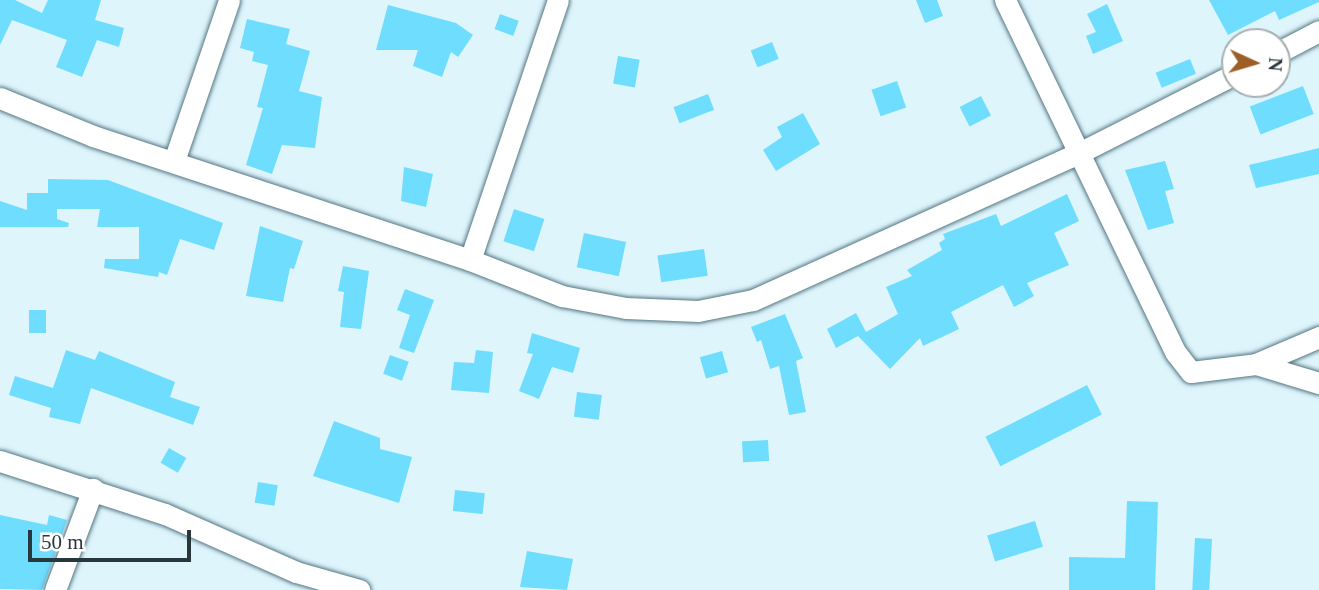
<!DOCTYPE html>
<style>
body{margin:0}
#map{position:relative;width:1319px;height:590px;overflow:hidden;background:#def5fc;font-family:"Times New Roman",serif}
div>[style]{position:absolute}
.building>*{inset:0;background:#6eddfe;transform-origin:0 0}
.roads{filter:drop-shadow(0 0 2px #547682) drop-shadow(0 0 2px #547682)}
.street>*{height:21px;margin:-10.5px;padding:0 10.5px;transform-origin:10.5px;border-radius:10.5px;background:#fff}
span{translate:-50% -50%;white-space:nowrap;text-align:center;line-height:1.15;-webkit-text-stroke:5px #fff;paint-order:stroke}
.north{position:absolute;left:1221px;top:28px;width:70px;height:70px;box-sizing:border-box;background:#fff;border:2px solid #a9afb1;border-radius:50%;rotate:94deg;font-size:19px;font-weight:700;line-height:28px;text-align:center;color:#28373c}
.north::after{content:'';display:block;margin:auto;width:24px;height:32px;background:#9e5e28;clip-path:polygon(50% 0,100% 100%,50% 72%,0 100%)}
.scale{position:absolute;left:28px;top:530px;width:163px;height:32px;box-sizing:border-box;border:4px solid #28373c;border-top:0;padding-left:9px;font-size:21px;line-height:24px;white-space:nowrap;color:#28373c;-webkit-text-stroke:5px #fff;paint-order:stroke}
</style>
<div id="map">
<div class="building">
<div style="clip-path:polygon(0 0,15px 0,42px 13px,48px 0,101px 0,95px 20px,124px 28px,119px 47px,97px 40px,82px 77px,56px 67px,67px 40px,12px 20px,0 45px)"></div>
<div style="clip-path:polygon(916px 0,937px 0,943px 16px,925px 23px)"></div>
<div style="clip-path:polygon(1209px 0,1319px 0,1319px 2px,1279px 20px,1275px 11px,1228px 35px)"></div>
<div style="clip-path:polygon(1107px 4px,1123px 41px,1093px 54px,1086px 36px,1096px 32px,1087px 14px)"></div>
<div style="clip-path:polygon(388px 5px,456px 23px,473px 35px,458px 57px,451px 52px,442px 77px,413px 66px,418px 50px,376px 50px)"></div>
<div style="left:500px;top:14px;width:20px;height:16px;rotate:20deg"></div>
<div style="clip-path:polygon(247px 19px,290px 29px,286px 44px,310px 51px,299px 91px,322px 97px,315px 148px,282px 145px,272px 174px,246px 165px,263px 108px,257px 107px,268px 65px,252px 61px,254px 52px,240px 48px)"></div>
<div style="left:772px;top:42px;width:18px;height:23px;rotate:68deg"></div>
<div style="left:618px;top:56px;width:22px;height:28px;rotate:10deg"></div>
<div style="left:1190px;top:59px;width:16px;height:37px;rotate:68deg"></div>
<div style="left:897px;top:81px;width:28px;height:27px;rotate:71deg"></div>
<div style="left:1303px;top:86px;width:30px;height:57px;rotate:69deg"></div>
<div style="left:708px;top:94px;width:17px;height:37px;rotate:69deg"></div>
<div style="left:981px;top:96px;width:22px;height:24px;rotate:63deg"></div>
<div style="clip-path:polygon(803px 113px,820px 144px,776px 171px,763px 150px,782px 137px,777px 127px)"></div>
<div style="clip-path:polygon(1319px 148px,1319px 174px,1256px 188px,1249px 165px)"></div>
<div style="clip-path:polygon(1165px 161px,1174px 189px,1165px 191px,1174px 223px,1148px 230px,1125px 170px)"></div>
<div style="clip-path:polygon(404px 167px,433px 174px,426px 207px,401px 201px)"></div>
<div style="clip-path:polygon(48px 179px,108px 180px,223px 223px,214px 250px,180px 239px,167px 275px,159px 272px,158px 277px,104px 268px,105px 259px,139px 259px,139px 227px,97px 227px,100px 209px,57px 209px,57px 219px,69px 223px,68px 227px,0 227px,0 201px,27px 210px,27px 193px,48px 193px)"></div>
<div style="clip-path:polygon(1067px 194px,1079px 221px,1054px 233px,1069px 265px,1027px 283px,1034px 296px,1014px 307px,1003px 285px,951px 312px,959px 329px,923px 346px,920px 338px,890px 369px,858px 336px,836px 348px,827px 329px,856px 313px,866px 332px,898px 314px,886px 287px,912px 276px,907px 270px,942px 250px,939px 243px,945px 239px,943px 234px,996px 214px,1001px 226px)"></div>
<div style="left:514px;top:209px;width:32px;height:34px;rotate:18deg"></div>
<div style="clip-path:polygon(260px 226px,303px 241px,294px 269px,290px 268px,283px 302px,246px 296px)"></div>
<div style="left:584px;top:233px;width:43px;height:35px;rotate:12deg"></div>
<div style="left:704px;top:249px;width:27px;height:47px;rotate:82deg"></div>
<div style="clip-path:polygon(343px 266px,369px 271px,361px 329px,340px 327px,344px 292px,338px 291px)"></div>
<div style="clip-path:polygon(405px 289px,434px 300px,414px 353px,399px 348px,410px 315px,397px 310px)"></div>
<div style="left:29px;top:310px;width:17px;height:23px"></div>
<div style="clip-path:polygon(785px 314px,803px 358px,796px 361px,806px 412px,789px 415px,779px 366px,770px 369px,761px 340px,757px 342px,751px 327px)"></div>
<div style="clip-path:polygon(532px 333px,580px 348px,573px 373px,552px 367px,539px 399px,519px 391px,533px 354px,527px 353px)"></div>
<div style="clip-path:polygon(66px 350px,95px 360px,99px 351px,175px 382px,170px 397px,200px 407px,193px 425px,91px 388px,80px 424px,49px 417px,51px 408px,9px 395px,15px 376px,53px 388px)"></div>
<div style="clip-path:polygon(476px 350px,493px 352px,489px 393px,451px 390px,454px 362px,474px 363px)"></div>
<div style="left:722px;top:351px;width:22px;height:23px;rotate:74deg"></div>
<div style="left:390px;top:355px;width:20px;height:20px;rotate:20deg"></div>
<div style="left:1087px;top:385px;width:33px;height:114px;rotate:63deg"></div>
<div style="left:577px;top:392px;width:25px;height:25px;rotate:7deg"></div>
<div style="clip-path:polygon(334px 421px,380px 438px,380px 449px,412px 457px,399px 503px,313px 476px)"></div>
<div style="left:768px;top:440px;width:21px;height:26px;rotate:87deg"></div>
<div style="left:169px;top:448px;width:20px;height:17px;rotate:30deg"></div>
<div style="left:258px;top:482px;width:20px;height:21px;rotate:9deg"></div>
<div style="left:455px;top:490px;width:30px;height:21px;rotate:6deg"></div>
<div style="clip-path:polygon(1127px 501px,1158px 502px,1155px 590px,1069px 590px,1069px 557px,1125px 558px)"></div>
<div style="clip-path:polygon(0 515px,47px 525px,49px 515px,67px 520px,42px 590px,0 589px)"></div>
<div style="left:1035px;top:521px;width:27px;height:50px;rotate:73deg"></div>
<div style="left:1195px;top:538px;width:17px;height:52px;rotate:3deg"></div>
<div style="clip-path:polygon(527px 551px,573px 559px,567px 590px,520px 587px)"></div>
</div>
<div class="roads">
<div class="street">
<div style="left:1005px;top:0;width:392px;rotate:64.2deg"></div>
<div style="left:1176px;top:353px;width:24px;rotate:52deg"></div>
<div style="left:1191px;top:372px;width:65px;rotate:-7deg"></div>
<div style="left:1256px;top:364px;width:69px;rotate:-23.2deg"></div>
<div style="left:1277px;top:53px;width:47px;rotate:-27.6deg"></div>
<div style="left:0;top:98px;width:100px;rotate:22.2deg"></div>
<div style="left:93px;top:136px;width:397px;rotate:18.2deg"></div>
<div style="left:470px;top:260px;width:99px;rotate:21.4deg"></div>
<div style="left:562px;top:296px;width:65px;rotate:10.6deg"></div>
<div style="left:626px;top:308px;width:72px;rotate:2.4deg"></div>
<div style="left:698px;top:311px;width:56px;rotate:-11.3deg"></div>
<div style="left:753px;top:300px;width:355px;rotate:-24.3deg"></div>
<div style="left:1077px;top:154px;width:177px;rotate:-26.9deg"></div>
<div style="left:174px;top:161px;width:170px;rotate:-71.1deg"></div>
<div style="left:470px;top:260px;width:274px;rotate:-71.3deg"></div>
<div style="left:1256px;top:364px;width:66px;rotate:16.8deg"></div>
<div style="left:0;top:461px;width:173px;rotate:17.8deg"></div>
<div style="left:165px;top:514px;width:143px;rotate:23.9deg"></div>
<div style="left:296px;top:572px;width:66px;rotate:15.9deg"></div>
<div style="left:55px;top:590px;width:108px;rotate:-69.4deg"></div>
</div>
</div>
<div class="north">N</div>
<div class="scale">50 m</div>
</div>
